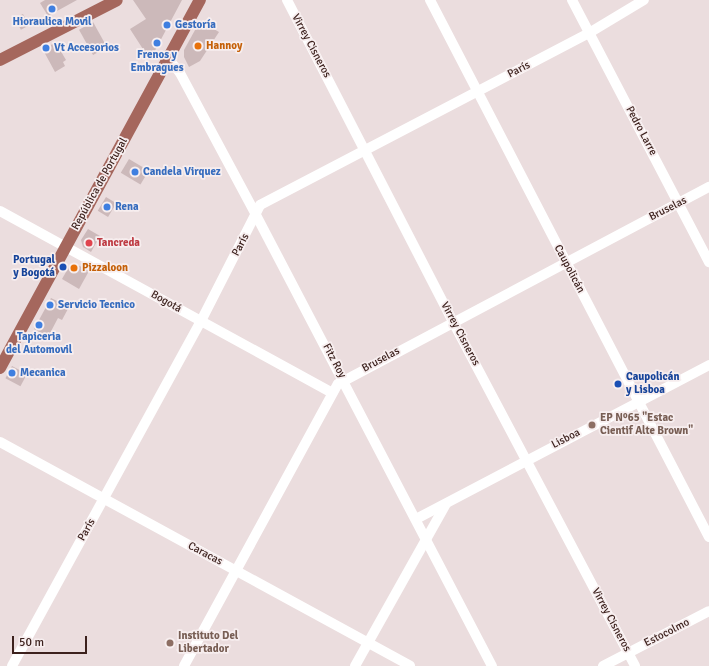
<!DOCTYPE html>
<meta charset="utf-8">
<style>
body{margin:0}
#map{position:relative;width:709px;height:666px;overflow:hidden;background:#ebddde;font-family:Signika,sans-serif}
div>[style]{position:absolute}
.building>*{inset:0;background:#ccb9ba;transform-origin:0 0}
.minor>*{height:10px;margin:-5px;padding:0 5px;transform-origin:5px;border-radius:5px;background:#fff}
.major>*{height:12px;margin:-6px;padding:0 6px;transform-origin:6px;border-radius:6px;background:#a5675d}
.dots>*{width:11px;height:11px;translate:-50% -50%;box-sizing:border-box;border:2px solid #f7eeef;border-radius:50%}
span{translate:-50% -50%;white-space:nowrap;text-align:center;line-height:1.15;-webkit-text-stroke:3.5px #f7eeef;paint-order:stroke}
.shop-label{font-size:11px;color:#366cbe;font-weight:700}
.left{translate:0 -50%;text-align:left}
.food-label{font-size:11px;color:#c56008;font-weight:700}
.street-label{font-size:11px;color:#3c211d}
.health-label{font-size:11px;color:#be3a42;font-weight:700}
.transit-label{font-size:11px;color:#164399;font-weight:700}
.right{translate:-100% -50%;text-align:right}
.education-label{font-size:11px;color:#785e54;font-weight:700}
.scale{position:absolute;left:12px;top:636px;width:75px;height:18px;box-sizing:border-box;border:2px solid #3c211d;border-top:0;padding-left:5px;font-size:12px;line-height:14px;white-space:nowrap;color:#3c211d;-webkit-text-stroke:3px #f7eeef;paint-order:stroke}
</style>
<div id="map">
<div class="building">
<div style="clip-path:polygon(45px 0,77px 0,48px 16px,40px 3px)"></div>
<div style="clip-path:polygon(133px 0,182px 0,150px 60px,130px 29px,146px 19px)"></div>
<div style="left:23px;top:14px;width:13px;height:9px;rotate:63deg"></div>
<div style="clip-path:polygon(200px 21px,219px 32px,200px 61px,189px 67px,184px 57px,184px 50px)"></div>
<div style="left:93px;top:22px;width:29px;height:16px;rotate:61deg"></div>
<div style="clip-path:polygon(56px 43px,66px 60px,63px 62px,65px 66px,55px 72px,42px 48px)"></div>
<div style="left:129px;top:159px;width:23px;height:16px;rotate:31deg"></div>
<div style="left:106px;top:197px;width:12px;height:16px;rotate:31deg"></div>
<div style="clip-path:polygon(88px 229px,100px 236px,91px 252px,83px 247px,81px 240px)"></div>
<div style="clip-path:polygon(70px 265px,78px 265px,89px 271px,79px 289px,62px 279px)"></div>
<div style="clip-path:polygon(51px 298px,69px 307px,62px 320px,58px 318px,48px 337px,34px 329px)"></div>
<div style="left:12px;top:366px;width:17px;height:14px;rotate:28deg"></div>
</div>
<div class="minor">
<div style="left:287px;top:0;width:362px;rotate:62.7deg"></div>
<div style="left:453px;top:322px;width:389px;rotate:62.1deg"></div>
<div style="left:430px;top:0;width:605px;rotate:62.55deg"></div>
<div style="left:572px;top:0;width:296px;rotate:62.4deg"></div>
<div style="left:168px;top:59px;width:18px;rotate:49deg"></div>
<div style="left:180px;top:73px;width:161px;rotate:61.8deg"></div>
<div style="left:256px;top:215px;width:509px;rotate:62.38deg"></div>
<div style="left:0;top:211px;width:379px;rotate:28.7deg"></div>
<div style="left:0;top:442px;width:467px;rotate:28.6deg"></div>
<div style="left:416px;top:519px;width:331px;rotate:-27.7deg"></div>
<div style="left:12px;top:666px;width:393px;rotate:-61.3deg"></div>
<div style="left:201px;top:321px;width:130px;rotate:-63deg"></div>
<div style="left:260px;top:205px;width:371px;rotate:-27.6deg"></div>
<div style="left:589px;top:33px;width:64px;rotate:-31deg"></div>
<div style="left:184px;top:666px;width:321px;rotate:-61.4deg"></div>
<div style="left:338px;top:384px;width:420px;rotate:-28deg"></div>
<div style="left:355px;top:666px;width:186px;rotate:-60.7deg"></div>
<div style="left:603px;top:666px;width:119px;rotate:-27.4deg"></div>
</div>
<div class="major">
<div style="left:0;top:60px;width:131px;rotate:-27.1deg"></div>
<div style="left:0;top:368px;width:419px;rotate:-61.5deg"></div>
</div>
<div class="dots">
<div style="left:52px;top:9px;background:#3f7fe0"></div>
<div style="left:167px;top:25px;background:#3f7fe0"></div>
<div style="left:157px;top:43px;background:#3f7fe0"></div>
<div style="left:198px;top:46px;background:#e8710a"></div>
<div style="left:46px;top:48px;background:#3f7fe0"></div>
<div style="left:135px;top:172px;background:#3f7fe0"></div>
<div style="left:107px;top:207px;background:#3f7fe0"></div>
<div style="left:89px;top:243px;background:#e0444e"></div>
<div style="left:63px;top:267px;background:#1a4fb4"></div>
<div style="left:74px;top:268px;background:#e8710a"></div>
<div style="left:50px;top:305px;background:#3f7fe0"></div>
<div style="left:39px;top:325px;background:#3f7fe0"></div>
<div style="left:12px;top:373px;background:#3f7fe0"></div>
<div style="left:618px;top:384px;background:#1a4fb4"></div>
<div style="left:592px;top:425px;background:#8d6e63"></div>
<div style="left:170px;top:643px;background:#8d6e63"></div>
</div>
<div class="shop-label">
<span style="left:52px;top:22px">Hioraulica Movil</span>
<span class="left" style="left:175px;top:25px">Gestoría</span>
<span class="left" style="left:54px;top:48px">Vt Accesorios</span>
<span style="left:157px;top:62px">Frenos y<br>Embragues</span>
<span class="left" style="left:143px;top:172px">Candela Virquez</span>
<span class="left" style="left:115px;top:207px">Rena</span>
<span class="left" style="left:58px;top:305px">Servicio Tecnico</span>
<span style="left:39px;top:344px">Tapiceria<br>del Automovil</span>
<span class="left" style="left:20px;top:373px">Mecanica</span>
</div>
<div class="food-label">
<span class="left" style="left:206px;top:46px">Hannoy</span>
<span class="left" style="left:82px;top:268px">Pizzaloon</span>
</div>
<div class="street-label">
<span style="left:311px;top:46px;rotate:62deg">Virrey Cisneros</span>
<span style="left:519px;top:70px;rotate:-27deg">París</span>
<span style="left:641px;top:131px;rotate:62deg">Pedro Larre</span>
<span style="left:100px;top:184px;rotate:-61deg">República de Portugal</span>
<span style="left:668px;top:209px;rotate:-27deg">Bruselas</span>
<span style="left:241px;top:245px;rotate:-62deg">París</span>
<span style="left:569px;top:269px;rotate:62deg">Caupolicán</span>
<span style="left:166px;top:302px;rotate:29deg">Bogotá</span>
<span style="left:460px;top:334px;rotate:62deg">Virrey Cisneros</span>
<span style="left:381px;top:360px;rotate:-28deg">Bruselas</span>
<span style="left:334px;top:361px;rotate:62deg">Fitz Roy</span>
<span style="left:566px;top:439px;rotate:-27deg">Lisboa</span>
<span style="left:87px;top:530px;rotate:-61deg">París</span>
<span style="left:205px;top:554px;rotate:28deg">Caracas</span>
<span style="left:611px;top:620px;rotate:62deg">Virrey Cisneros</span>
<span style="left:667px;top:633px;rotate:-27deg">Estocolmo</span>
</div>
<div class="health-label">
<span class="left" style="left:97px;top:243px">Tancreda</span>
</div>
<div class="transit-label">
<span class="right" style="left:55px;top:267px">Portugal<br>y Bogotá</span>
<span class="left" style="left:626px;top:384px">Caupolicán<br>y Lisboa</span>
</div>
<div class="education-label">
<span class="left" style="left:600px;top:425px">EP Nº65 "Estac<br>Cientif Alte Brown"</span>
<span class="left" style="left:178px;top:643px">Instituto Del<br>Libertador</span>
</div>
<div class="scale">50 m</div>
</div>
